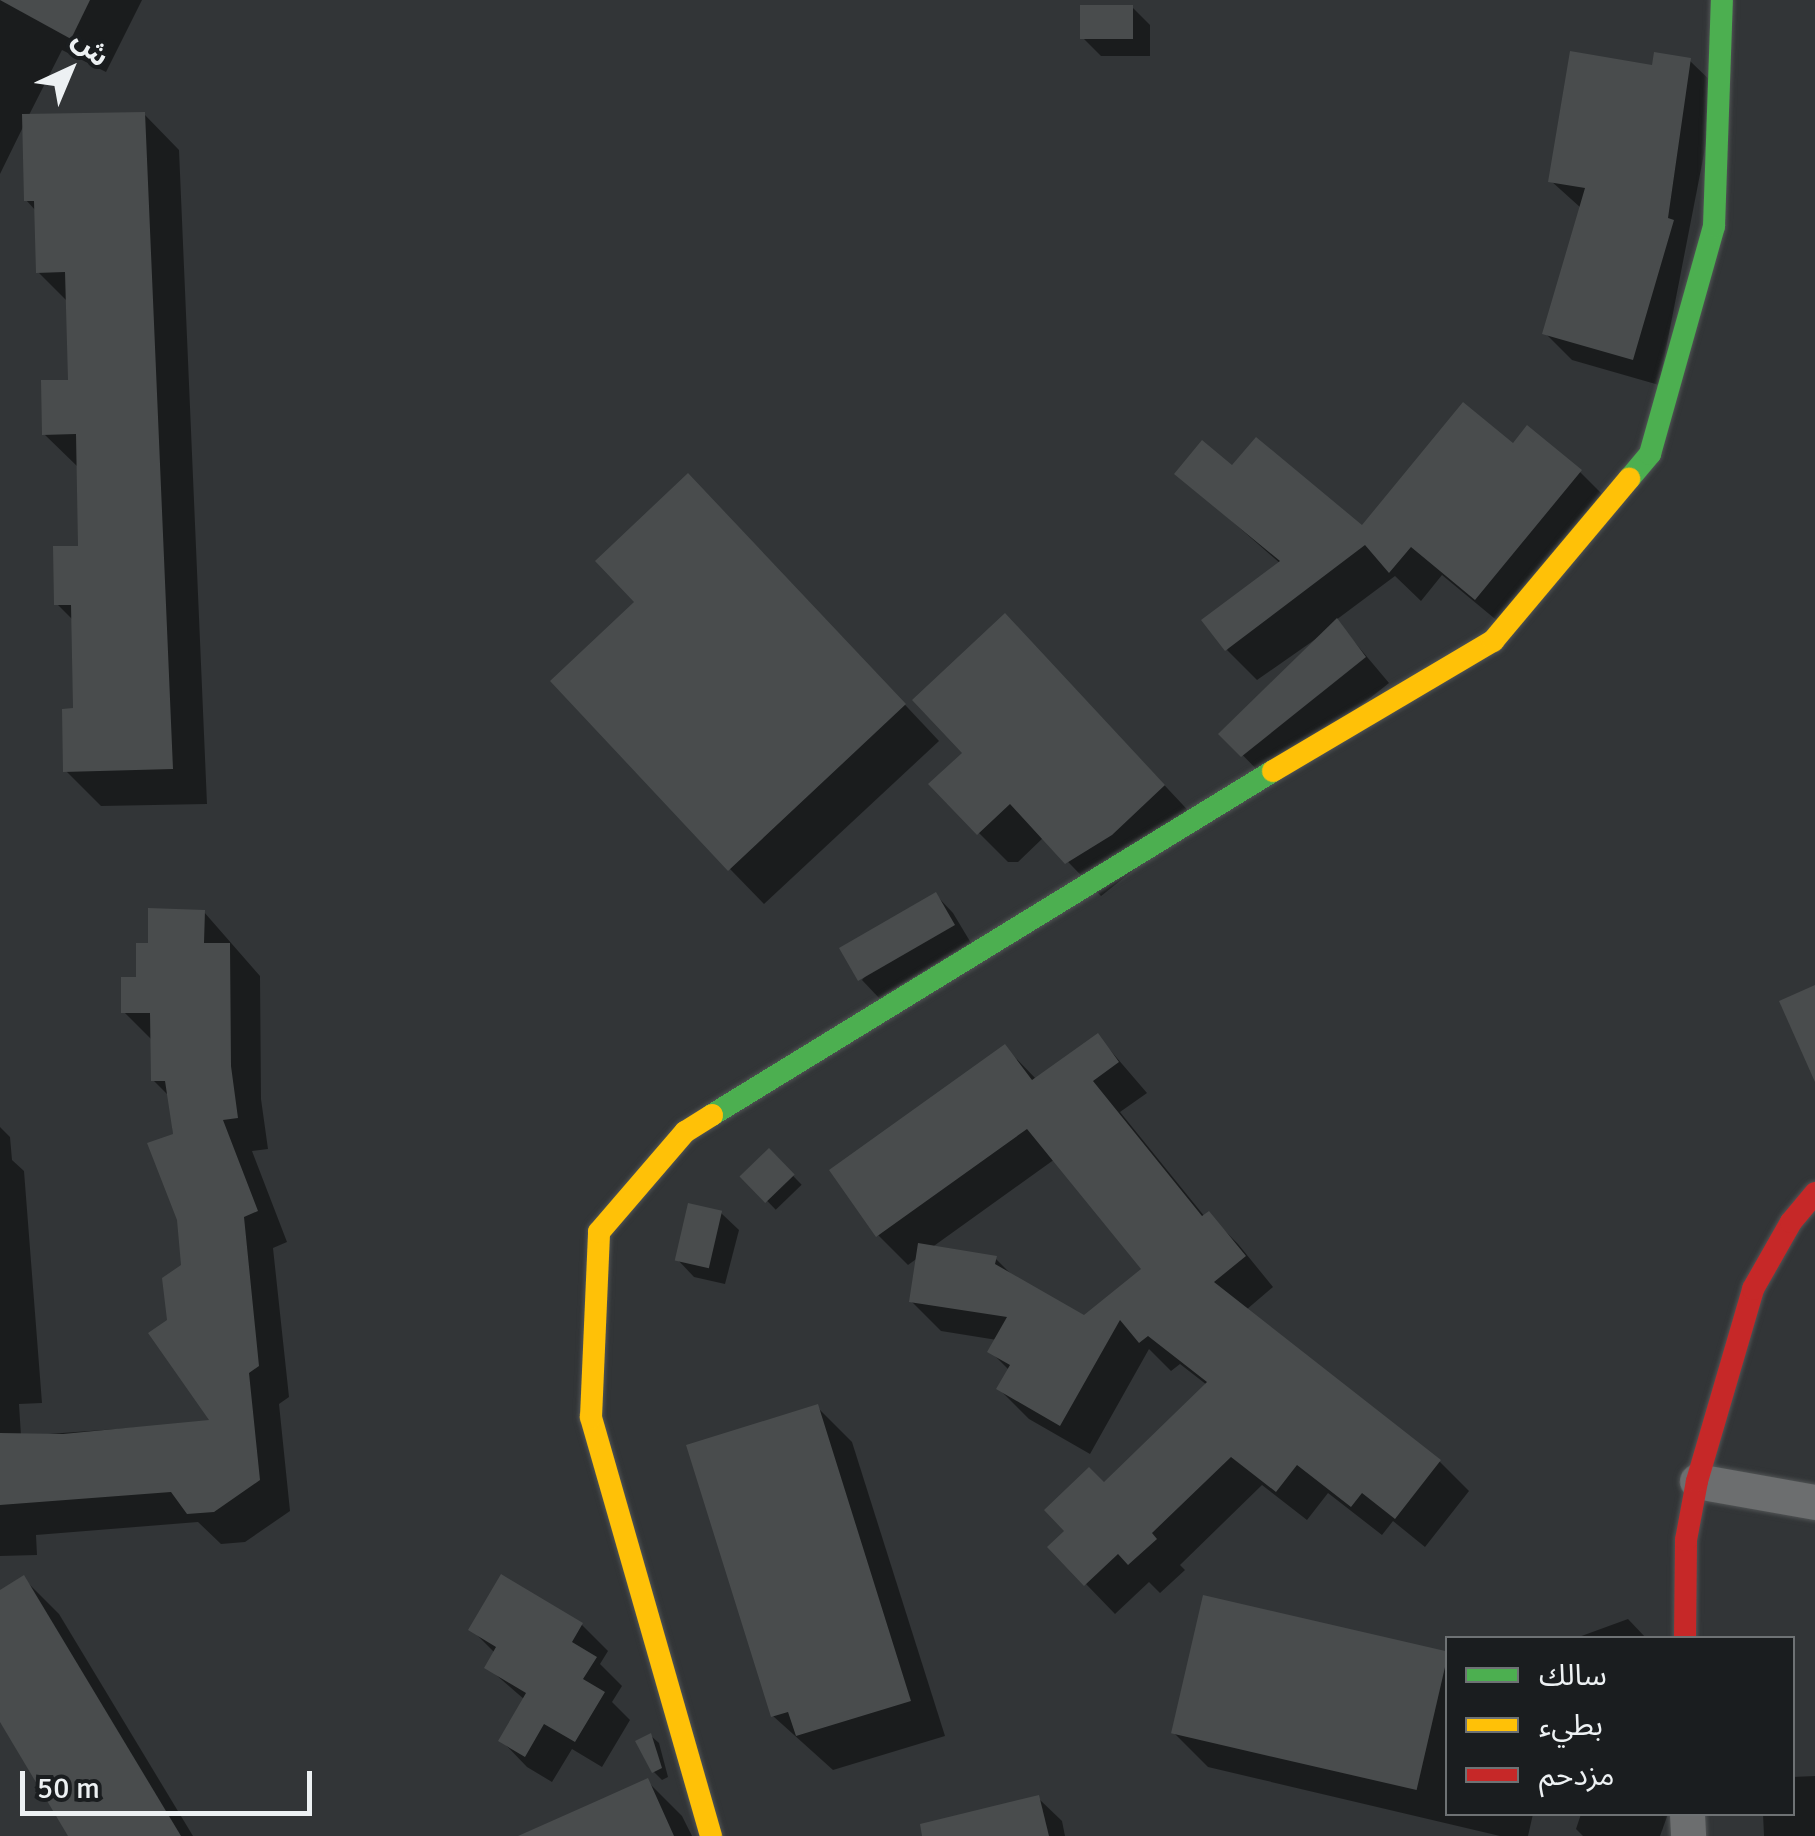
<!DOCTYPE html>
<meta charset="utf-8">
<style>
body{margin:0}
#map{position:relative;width:1815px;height:1836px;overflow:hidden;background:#323537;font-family:Signika,"Noto Sans Arabic",sans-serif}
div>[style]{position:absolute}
.shadow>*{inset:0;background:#0007;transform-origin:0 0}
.building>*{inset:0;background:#494c4d;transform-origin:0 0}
.roads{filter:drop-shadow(0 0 2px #515455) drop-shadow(0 0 2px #515455)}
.street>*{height:35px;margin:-17.5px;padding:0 17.5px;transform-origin:17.5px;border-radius:17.5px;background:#6c6e6f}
.fast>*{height:22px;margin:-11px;padding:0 11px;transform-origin:11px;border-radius:11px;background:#4caf50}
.slow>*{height:22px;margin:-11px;padding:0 11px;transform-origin:11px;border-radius:11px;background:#ffc107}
.jam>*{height:22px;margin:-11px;padding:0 11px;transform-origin:11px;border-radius:11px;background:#c62828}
span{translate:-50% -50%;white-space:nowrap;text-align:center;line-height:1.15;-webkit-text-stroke:10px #1a1d1f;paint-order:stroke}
.legend{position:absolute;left:1445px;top:1636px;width:350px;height:180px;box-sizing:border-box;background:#1a1d1f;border:2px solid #6e7274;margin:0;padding:12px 18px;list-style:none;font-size:30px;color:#edf1f3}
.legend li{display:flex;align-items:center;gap:20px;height:50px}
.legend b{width:50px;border:2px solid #6e7274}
.north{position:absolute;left:20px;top:20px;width:100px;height:100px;-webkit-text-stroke:8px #1a1d1f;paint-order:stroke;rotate:44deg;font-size:28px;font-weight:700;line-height:40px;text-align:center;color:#edf1f3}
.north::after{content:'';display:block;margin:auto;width:35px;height:45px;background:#edf1f3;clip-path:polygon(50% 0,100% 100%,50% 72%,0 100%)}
.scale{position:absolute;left:20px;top:1771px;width:292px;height:45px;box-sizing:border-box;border:5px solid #edf1f3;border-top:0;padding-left:12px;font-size:30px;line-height:35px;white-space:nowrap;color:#edf1f3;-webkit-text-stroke:8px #1a1d1f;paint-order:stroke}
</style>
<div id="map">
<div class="shadow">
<div style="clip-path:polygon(0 0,142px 0,106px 72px,62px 50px,28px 117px,144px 114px,179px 150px,207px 804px,101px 806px,66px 771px,75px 711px,74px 621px,57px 604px,81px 549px,79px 468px,44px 434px,71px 383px,68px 302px,38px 272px,36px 211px,26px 200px,24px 125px,0 174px)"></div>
<div style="clip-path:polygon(1132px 7px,1150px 25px,1150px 56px,1101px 56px,1083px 38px)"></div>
<div style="clip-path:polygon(1690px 61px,1717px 87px,1659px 385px,1572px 360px,1545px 333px,1581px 208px,1551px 181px,1654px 68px)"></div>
<div style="clip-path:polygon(1513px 447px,1580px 472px,1610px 502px,1506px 628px,1442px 575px,1421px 601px,1395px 576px,1336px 620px,1389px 683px,1267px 780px,1222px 734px,1330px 629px,1257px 680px,1227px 650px,1281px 564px,1178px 474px,1232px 469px,1362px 529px)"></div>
<div style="clip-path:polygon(723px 511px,939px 741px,764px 904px,730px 869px,637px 602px)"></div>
<div style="clip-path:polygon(1038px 650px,1197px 820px,1101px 896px,1044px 837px,1018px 862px,1008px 862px,973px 827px,965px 753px)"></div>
<div style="clip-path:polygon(936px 895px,953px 913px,971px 943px,879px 998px,862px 980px)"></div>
<div style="clip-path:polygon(204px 912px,260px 976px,261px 1099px,268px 1149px,252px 1151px,287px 1242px,273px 1248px,289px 1397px,279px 1404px,290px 1511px,245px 1542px,221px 1544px,198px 1522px,36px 1535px,37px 1555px,0 1556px,0 1127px,10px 1137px,12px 1160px,24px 1171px,42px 1403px,19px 1404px,21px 1436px,213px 1422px,170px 1321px,184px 1266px,170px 1097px,153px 1080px,153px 1041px,124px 1012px,150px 945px)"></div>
<div style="clip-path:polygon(evenodd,1098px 1036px,1147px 1093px,1120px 1112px,1205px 1217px,1208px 1214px,1238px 1244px,1273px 1287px,1246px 1310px,1440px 1462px,1469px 1491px,1425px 1547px,1393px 1521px,1382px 1535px,1328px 1493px,1307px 1520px,1262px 1485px,1180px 1565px,1185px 1570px,1160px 1593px,1149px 1582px,1115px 1614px,1086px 1584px,1104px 1485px,1207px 1385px,1180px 1364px,1171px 1371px,1149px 1349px,1090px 1454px,1029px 1419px,999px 1389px,1010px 1371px,991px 1352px,997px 1340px,941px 1331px,911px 1301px,919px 1257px,908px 1265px,878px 1235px,1005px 1047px,1037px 1080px,1098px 1036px,1055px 1159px,1145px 1269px,1084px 1318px,1016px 1279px,995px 1258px,931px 1248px,1055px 1159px)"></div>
<div style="left:769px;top:1151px;width:47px;height:36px;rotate:46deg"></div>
<div style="clip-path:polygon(721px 1213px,739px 1230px,725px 1284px,694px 1277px,677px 1259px)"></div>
<div style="clip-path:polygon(817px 1407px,852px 1442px,945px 1736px,833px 1770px,773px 1716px)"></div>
<div style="clip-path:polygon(24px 1579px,59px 1614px,193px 1836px,71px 1836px,0 1717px,0 1593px)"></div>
<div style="clip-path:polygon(1628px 1619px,1646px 1638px,1576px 1638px)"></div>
<div style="clip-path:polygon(582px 1625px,608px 1651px,600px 1664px,622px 1686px,612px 1702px,630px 1720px,602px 1767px,572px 1749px,552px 1782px,527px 1767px,501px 1740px,525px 1700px,487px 1667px,495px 1653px,471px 1629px)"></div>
<div style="clip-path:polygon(1448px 1655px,1448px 1814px,1533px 1814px,1528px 1836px,1500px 1836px,1208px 1767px,1173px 1732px)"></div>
<div style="clip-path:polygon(651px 1736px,659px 1743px,668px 1777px,662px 1780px,654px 1772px)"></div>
<div style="clip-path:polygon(1815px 1776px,1815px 1836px,1764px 1836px,1763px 1814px,1792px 1814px,1792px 1777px)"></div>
<div style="clip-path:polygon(647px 1781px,682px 1816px,692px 1836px,559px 1836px)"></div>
<div style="clip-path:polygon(1038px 1798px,1062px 1821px,1065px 1836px,940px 1836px)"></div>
<div style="clip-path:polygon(1581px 1814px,1668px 1814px,1660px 1836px,1583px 1836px,1576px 1829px)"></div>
</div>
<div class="building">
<div style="clip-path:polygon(0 0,90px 0,71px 39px)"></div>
<div style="left:1080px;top:5px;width:53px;height:34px"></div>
<div style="clip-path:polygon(1570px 51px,1652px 65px,1654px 52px,1691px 58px,1668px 218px,1674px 220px,1633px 360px,1542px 334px,1585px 188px,1548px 182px)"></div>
<div style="clip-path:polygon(145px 112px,173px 769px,63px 772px,62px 709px,73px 708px,71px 605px,54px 605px,53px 546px,78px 546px,76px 434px,42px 435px,41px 380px,68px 380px,65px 272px,36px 273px,34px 201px,24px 201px,22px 114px)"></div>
<div style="clip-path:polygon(1463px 402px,1513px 443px,1527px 425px,1582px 470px,1475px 600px,1411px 547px,1389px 573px,1365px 545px,1225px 651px,1201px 620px,1280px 561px,1174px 474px,1202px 440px,1232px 465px,1256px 437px,1362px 525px)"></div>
<div style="clip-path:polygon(688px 473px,906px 704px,728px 871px,550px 681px,634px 602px,595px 561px)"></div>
<div style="clip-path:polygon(1005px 613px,1165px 785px,1112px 835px,1065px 864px,1010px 804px,977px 835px,928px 784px,962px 753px,912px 700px)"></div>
<div style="clip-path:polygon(1337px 618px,1366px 657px,1241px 757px,1218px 734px)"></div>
<div style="left:936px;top:892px;width:38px;height:112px;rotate:60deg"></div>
<div style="clip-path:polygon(148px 908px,205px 910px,204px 943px,230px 943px,231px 1066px,238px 1118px,223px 1120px,258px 1211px,244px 1217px,259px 1366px,249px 1373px,260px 1480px,214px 1512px,187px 1514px,171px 1492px,0 1505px,0 1433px,63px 1434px,209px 1420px,148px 1333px,167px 1320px,162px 1278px,181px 1265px,177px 1220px,147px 1143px,173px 1134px,165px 1081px,151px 1081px,150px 1013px,121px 1013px,121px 977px,136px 977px,136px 943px,148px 943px)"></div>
<div style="clip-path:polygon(1815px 985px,1815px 1082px,1779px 1001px)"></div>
<div style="clip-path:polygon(1098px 1033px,1119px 1062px,1093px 1081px,1202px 1216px,1209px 1211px,1246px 1256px,1214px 1282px,1441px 1460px,1395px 1519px,1362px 1493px,1351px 1507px,1297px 1465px,1276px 1492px,1231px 1457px,1152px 1533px,1157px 1539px,1128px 1565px,1118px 1554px,1084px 1586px,1047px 1547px,1064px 1531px,1044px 1510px,1089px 1467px,1104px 1482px,1207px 1382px,1148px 1336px,1139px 1343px,1120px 1320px,1060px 1426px,996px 1389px,1010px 1365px,987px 1352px,1007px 1317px,909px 1302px,918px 1243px,997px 1256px,995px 1264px,1084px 1315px,1141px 1269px,1027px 1129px,876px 1237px,829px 1170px,1005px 1044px,1032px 1080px)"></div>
<div style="left:769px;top:1148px;width:37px;height:41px;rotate:46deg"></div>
<div style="left:688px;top:1203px;width:35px;height:59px;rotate:13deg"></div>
<div style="clip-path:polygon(818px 1404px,911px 1701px,796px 1736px,788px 1712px,771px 1717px,686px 1445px)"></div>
<div style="clip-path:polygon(501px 1574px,583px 1623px,572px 1642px,597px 1657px,583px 1679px,605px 1692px,575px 1742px,544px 1724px,525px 1757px,498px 1741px,526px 1693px,484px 1668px,496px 1647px,468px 1630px)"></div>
<div style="clip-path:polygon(24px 1575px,181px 1836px,68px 1836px,0 1722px,0 1590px)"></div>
<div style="left:1203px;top:1595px;width:252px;height:142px;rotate:13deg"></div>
<div style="clip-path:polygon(651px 1733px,662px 1768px,652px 1773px,635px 1741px)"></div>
<div style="clip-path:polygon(648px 1778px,674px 1836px,518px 1836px,599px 1800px)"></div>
<div style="clip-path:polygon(1039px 1795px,1049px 1836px,922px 1836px,920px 1824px)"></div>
</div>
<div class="roads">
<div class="street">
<div style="left:1697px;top:1481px;width:120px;rotate:10.1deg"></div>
<div style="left:1687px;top:1814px;width:22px;rotate:87deg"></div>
</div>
<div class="fast">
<div style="left:1629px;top:479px;width:33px;rotate:-50deg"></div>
<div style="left:1650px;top:454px;width:237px;rotate:-74.3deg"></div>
<div style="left:1714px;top:226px;width:226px;rotate:-88deg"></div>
<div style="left:712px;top:1115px;width:658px;rotate:-31.52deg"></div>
</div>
<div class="slow">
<div style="left:1273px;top:771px;width:256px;rotate:-30.6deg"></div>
<div style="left:1493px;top:641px;width:212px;rotate:-50deg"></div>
<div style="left:711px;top:1836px;width:436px;rotate:-106deg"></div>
<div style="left:591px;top:1417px;width:185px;rotate:-87.5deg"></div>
<div style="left:599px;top:1232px;width:132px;rotate:-49.3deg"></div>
<div style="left:685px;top:1132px;width:32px;rotate:-32deg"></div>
</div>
<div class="jam">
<div style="left:1685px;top:1638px;width:98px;rotate:-89.4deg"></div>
<div style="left:1686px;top:1540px;width:60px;rotate:-79.4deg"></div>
<div style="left:1697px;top:1481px;width:200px;rotate:-73.7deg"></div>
<div style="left:1753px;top:1289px;width:77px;rotate:-60.4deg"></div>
<div style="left:1791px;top:1222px;width:38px;rotate:-50deg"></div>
</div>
</div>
<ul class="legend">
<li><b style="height:12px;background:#4caf50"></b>سالك</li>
<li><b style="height:12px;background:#ffc107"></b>بطيء</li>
<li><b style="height:12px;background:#c62828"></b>مزدحم</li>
</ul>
<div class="north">ش</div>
<div class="scale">50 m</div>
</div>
